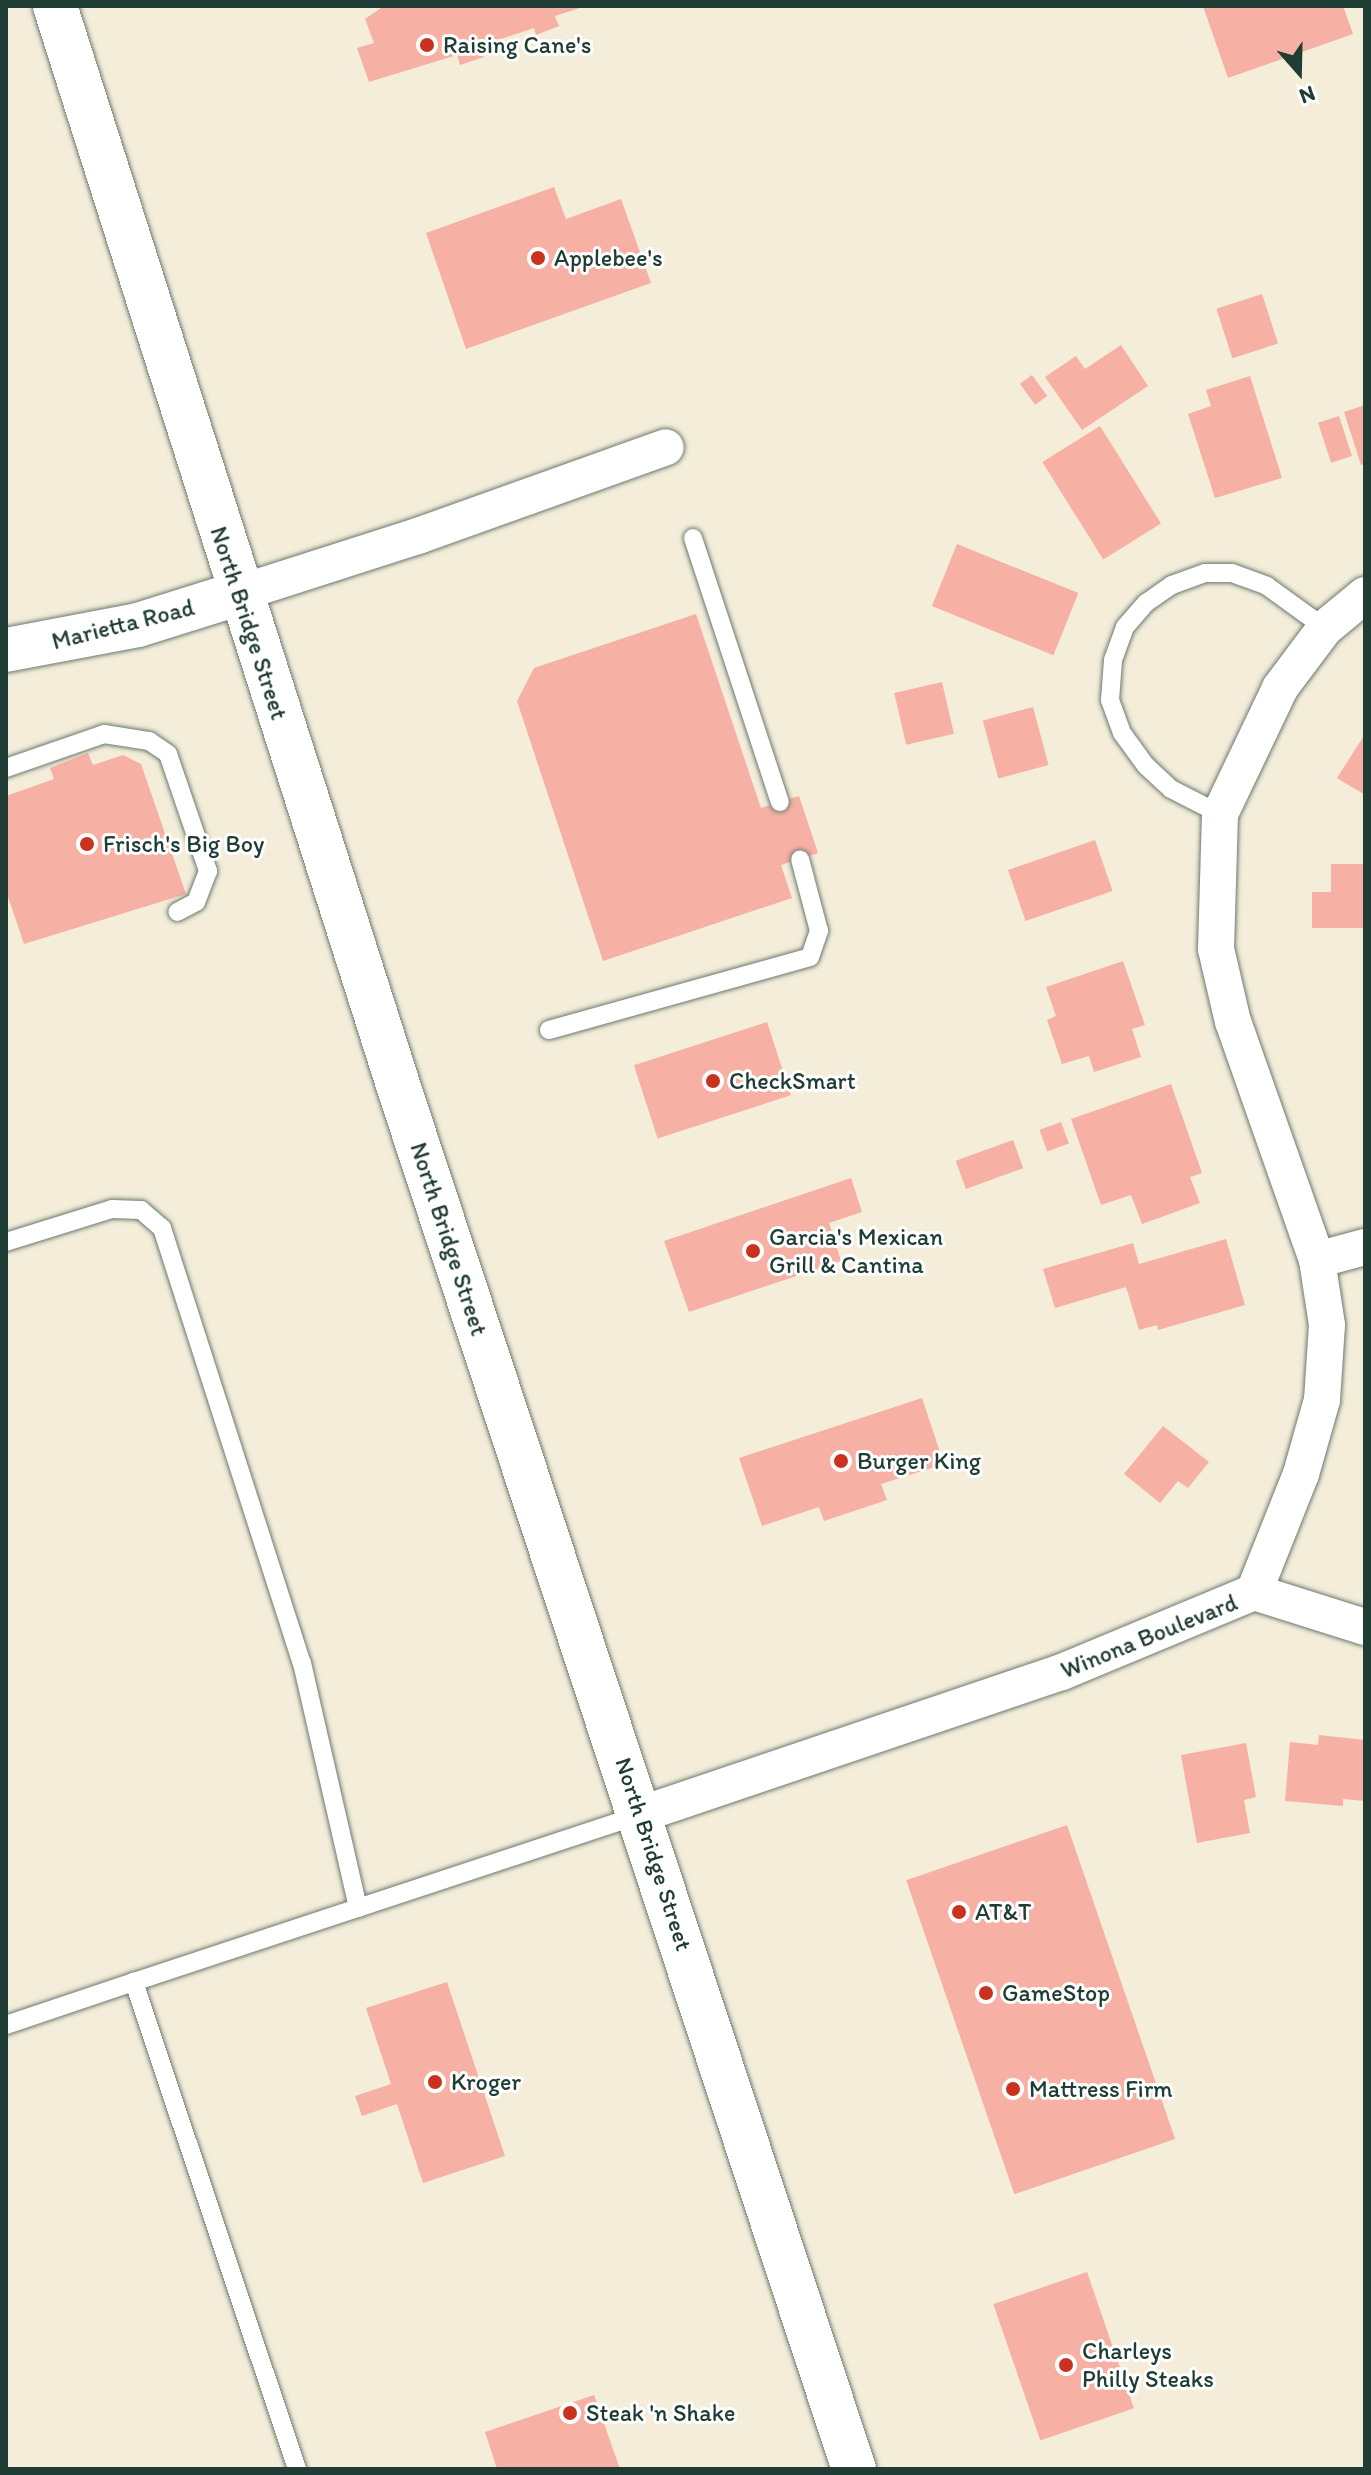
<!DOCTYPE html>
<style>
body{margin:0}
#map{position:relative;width:1371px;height:2475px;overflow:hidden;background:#f4edda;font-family:Itim,sans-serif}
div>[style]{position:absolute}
.building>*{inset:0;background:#f6b0a4;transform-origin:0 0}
.roads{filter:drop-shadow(0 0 2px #6a7b6e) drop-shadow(0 0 2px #6a7b6e)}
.service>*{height:18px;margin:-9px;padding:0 9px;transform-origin:9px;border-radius:9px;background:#fff}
.minor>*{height:36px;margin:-18px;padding:0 18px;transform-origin:18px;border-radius:18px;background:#fff}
.tertiary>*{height:44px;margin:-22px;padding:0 22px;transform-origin:22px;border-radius:22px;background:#fff}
.secondary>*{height:44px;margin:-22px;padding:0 22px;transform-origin:22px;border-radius:22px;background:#fff}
.dots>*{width:22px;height:22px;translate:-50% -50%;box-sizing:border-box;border:4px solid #fff;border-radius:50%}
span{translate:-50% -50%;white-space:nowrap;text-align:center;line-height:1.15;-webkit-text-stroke:6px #fff;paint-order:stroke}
.poi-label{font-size:24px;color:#1f3d34}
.left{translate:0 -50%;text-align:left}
.street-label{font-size:24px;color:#1f3d34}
.frame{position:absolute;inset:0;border:8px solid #1f3d34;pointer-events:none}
.north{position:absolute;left:1259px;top:32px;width:80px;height:80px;-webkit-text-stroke:6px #fff;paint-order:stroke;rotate:160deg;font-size:22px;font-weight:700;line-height:32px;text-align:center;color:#1f3d34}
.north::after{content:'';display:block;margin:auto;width:28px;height:36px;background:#1f3d34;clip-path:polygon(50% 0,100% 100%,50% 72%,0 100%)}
</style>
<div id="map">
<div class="building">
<div style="clip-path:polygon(384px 6px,583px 6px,583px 7px,555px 16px,559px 26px,536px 35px,534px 28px,480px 46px,484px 57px,460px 65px,457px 55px,369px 82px,357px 48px,374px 43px,365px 19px)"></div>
<div style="clip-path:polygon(1203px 6px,1343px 6px,1353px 34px,1228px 78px)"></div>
<div style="clip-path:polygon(554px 187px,566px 219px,621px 199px,651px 283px,466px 349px,426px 233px)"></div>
<div style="left:1262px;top:294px;width:52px;height:48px;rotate:72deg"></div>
<div style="clip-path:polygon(1121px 345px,1148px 386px,1082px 430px,1045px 377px,1076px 356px,1085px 369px)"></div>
<div style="left:1032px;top:375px;width:26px;height:15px;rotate:54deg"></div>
<div style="clip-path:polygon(1250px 376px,1282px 478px,1215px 498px,1188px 414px,1211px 406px,1206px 390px)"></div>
<div style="clip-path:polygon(1365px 405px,1365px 464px,1361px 465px,1344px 412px)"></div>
<div style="left:1339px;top:416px;width:42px;height:22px;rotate:72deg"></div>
<div style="left:1100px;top:426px;width:115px;height:68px;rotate:58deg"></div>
<div style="left:957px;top:544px;width:131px;height:67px;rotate:22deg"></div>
<div style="clip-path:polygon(696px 614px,761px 808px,799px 796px,818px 853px,781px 865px,792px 898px,603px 961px,517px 701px,534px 668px)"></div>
<div style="left:942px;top:682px;width:53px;height:49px;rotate:77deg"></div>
<div style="left:1033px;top:707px;width:60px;height:52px;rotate:75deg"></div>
<div style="clip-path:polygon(1365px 734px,1365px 795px,1337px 778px)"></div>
<div style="clip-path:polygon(88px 753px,93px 765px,123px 755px,141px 764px,186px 894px,24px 944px,6px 891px,6px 796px,54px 779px,50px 768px)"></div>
<div style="left:1095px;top:840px;width:54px;height:92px;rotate:71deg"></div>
<div style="clip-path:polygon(1331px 864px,1365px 864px,1365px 928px,1312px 928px,1312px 892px,1331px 892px)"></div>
<div style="clip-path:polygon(1123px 961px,1145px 1025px,1132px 1029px,1141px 1057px,1094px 1072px,1089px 1056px,1062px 1064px,1047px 1020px,1056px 1016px,1046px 987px)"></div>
<div style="left:767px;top:1022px;width:77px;height:140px;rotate:72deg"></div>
<div style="clip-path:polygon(1171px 1084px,1202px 1173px,1190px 1177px,1200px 1203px,1142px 1224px,1131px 1195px,1101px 1205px,1071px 1119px)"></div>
<div style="left:1061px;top:1122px;width:23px;height:23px;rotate:70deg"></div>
<div style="left:1013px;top:1140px;width:30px;height:61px;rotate:70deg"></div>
<div style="clip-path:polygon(851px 1178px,862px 1212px,829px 1223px,841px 1261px,689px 1312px,664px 1241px)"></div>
<div style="clip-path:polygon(1226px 1239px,1245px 1305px,1158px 1330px,1157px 1325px,1139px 1330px,1126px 1287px,1055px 1308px,1043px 1269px,1133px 1243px,1139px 1264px)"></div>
<div style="clip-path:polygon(922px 1398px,944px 1464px,881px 1484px,887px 1500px,824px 1521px,819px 1507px,762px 1526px,739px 1458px)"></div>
<div style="clip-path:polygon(1163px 1426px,1209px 1462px,1188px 1488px,1178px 1481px,1160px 1503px,1124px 1474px)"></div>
<div style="clip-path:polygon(1319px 1735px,1365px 1740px,1365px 1801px,1343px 1799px,1343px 1806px,1285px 1801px,1290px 1742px,1318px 1745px)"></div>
<div style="clip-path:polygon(1246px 1743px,1256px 1797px,1244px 1800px,1250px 1833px,1197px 1843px,1181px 1755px)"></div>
<div style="left:1067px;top:1825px;width:332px;height:170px;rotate:71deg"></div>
<div style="clip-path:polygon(447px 1982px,505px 2156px,423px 2183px,397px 2104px,362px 2116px,355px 2096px,391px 2084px,366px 2008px)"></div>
<div style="left:1087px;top:2272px;width:144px;height:99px;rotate:71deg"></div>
<div style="clip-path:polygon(594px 2395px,620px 2469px,497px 2469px,485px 2432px)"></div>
</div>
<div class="roads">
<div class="service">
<div style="left:693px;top:538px;width:278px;rotate:71.8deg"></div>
<div style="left:6px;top:768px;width:104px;rotate:-19.1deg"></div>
<div style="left:104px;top:734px;width:46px;rotate:8.8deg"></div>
<div style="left:149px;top:741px;width:23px;rotate:34deg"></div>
<div style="left:168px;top:754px;width:124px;rotate:71.1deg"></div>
<div style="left:208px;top:871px;width:33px;rotate:111deg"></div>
<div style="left:196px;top:902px;width:21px;rotate:152deg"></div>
<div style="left:1220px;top:814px;width:55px;rotate:-153deg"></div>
<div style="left:1171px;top:789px;width:34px;rotate:-137deg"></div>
<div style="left:1146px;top:766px;width:41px;rotate:-126deg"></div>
<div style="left:1122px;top:733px;width:35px;rotate:-110deg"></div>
<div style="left:1110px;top:700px;width:40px;rotate:-85.7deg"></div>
<div style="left:1113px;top:660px;width:35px;rotate:-70deg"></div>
<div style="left:1125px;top:627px;width:32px;rotate:-49deg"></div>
<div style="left:1146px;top:603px;width:32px;rotate:-35deg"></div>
<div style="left:1172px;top:585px;width:35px;rotate:-20deg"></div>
<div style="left:1205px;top:573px;width:27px"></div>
<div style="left:1232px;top:573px;width:37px;rotate:20deg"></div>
<div style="left:1267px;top:586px;width:72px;rotate:35.9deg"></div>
<div style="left:549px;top:1030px;width:271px;rotate:-15.6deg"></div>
<div style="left:810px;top:957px;width:28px;rotate:-71deg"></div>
<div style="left:819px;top:931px;width:74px;rotate:-104.8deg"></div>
<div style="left:6px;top:1242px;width:111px;rotate:-17.3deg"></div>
<div style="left:112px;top:1209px;width:29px;rotate:2deg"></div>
<div style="left:141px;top:1210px;width:28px;rotate:41deg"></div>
<div style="left:162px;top:1228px;width:457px;rotate:72.2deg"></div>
<div style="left:302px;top:1663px;width:251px;rotate:77.1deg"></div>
<div style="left:358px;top:1908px;width:296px;rotate:-18.3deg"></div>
<div style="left:6px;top:2025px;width:135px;rotate:-18.6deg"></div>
<div style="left:297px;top:2469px;width:514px;rotate:-108.51deg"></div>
<div style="left:134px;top:1982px;width:236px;rotate:-18.3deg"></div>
</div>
<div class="minor">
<div style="left:240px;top:593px;width:187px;rotate:-17.8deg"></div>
<div style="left:418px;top:536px;width:263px;rotate:-19.7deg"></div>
<div style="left:1317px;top:1260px;width:50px;rotate:-15.2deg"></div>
<div style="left:1254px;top:1592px;width:116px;rotate:17.5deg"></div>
<div style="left:642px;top:1814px;width:443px;rotate:-18.7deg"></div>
<div style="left:1062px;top:1672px;width:208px;rotate:-22.6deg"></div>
<div style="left:1254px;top:1592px;width:127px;rotate:-68.3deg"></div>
<div style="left:1301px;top:1474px;width:77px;rotate:-74.2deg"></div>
<div style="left:1322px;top:1400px;width:75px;rotate:-86.2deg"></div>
<div style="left:1327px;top:1325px;width:66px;rotate:-98.7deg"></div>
<div style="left:1317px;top:1260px;width:252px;rotate:-109.4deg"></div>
<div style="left:1233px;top:1022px;width:75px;rotate:-103.1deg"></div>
<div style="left:1216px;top:949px;width:135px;rotate:-88.3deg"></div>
<div style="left:1220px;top:814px;width:140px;rotate:-64.5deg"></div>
<div style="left:1280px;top:688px;width:75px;rotate:-53.1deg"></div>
<div style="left:1325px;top:628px;width:52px;rotate:-39.5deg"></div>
</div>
<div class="tertiary">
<div style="left:6px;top:650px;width:134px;rotate:-10.7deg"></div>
<div style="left:138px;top:625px;width:107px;rotate:-17.4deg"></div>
</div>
<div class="secondary">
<div style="left:55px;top:6px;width:1145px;rotate:72.36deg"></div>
<div style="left:402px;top:1097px;width:1445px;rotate:71.77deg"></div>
</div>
</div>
<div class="dots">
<div style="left:427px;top:45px;background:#c8321e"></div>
<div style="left:538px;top:258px;background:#c8321e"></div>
<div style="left:87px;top:844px;background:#c8321e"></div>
<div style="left:713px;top:1081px;background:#c8321e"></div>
<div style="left:753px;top:1251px;background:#c8321e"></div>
<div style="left:841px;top:1461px;background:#c8321e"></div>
<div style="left:959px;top:1912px;background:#c8321e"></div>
<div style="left:986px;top:1993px;background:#c8321e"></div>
<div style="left:435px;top:2082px;background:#c8321e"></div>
<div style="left:1013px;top:2089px;background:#c8321e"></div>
<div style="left:1066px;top:2365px;background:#c8321e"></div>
<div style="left:570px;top:2413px;background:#c8321e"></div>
</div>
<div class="poi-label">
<span class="left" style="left:443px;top:45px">Raising Cane's</span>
<span class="left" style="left:554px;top:258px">Applebee's</span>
<span class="left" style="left:103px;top:844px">Frisch's Big Boy</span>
<span class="left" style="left:729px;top:1081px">CheckSmart</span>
<span class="left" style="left:769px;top:1251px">Garcia's Mexican<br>Grill &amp; Cantina</span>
<span class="left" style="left:857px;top:1461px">Burger King</span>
<span class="left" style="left:975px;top:1912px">AT&amp;T</span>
<span class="left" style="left:1002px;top:1993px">GameStop</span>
<span class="left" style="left:451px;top:2082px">Kroger</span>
<span class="left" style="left:1029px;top:2089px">Mattress Firm</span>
<span class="left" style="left:1082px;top:2365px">Charleys<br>Philly Steaks</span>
<span class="left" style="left:586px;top:2413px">Steak 'n Shake</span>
</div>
<div class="street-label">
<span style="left:249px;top:623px;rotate:72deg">North Bridge Street</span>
<span style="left:123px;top:624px;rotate:-14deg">Marietta Road</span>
<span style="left:449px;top:1239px;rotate:72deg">North Bridge Street</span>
<span style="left:1149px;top:1636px;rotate:-22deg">Winona Boulevard</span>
<span style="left:654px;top:1854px;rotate:72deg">North Bridge Street</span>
</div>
<div class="frame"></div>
<div class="north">N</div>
</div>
